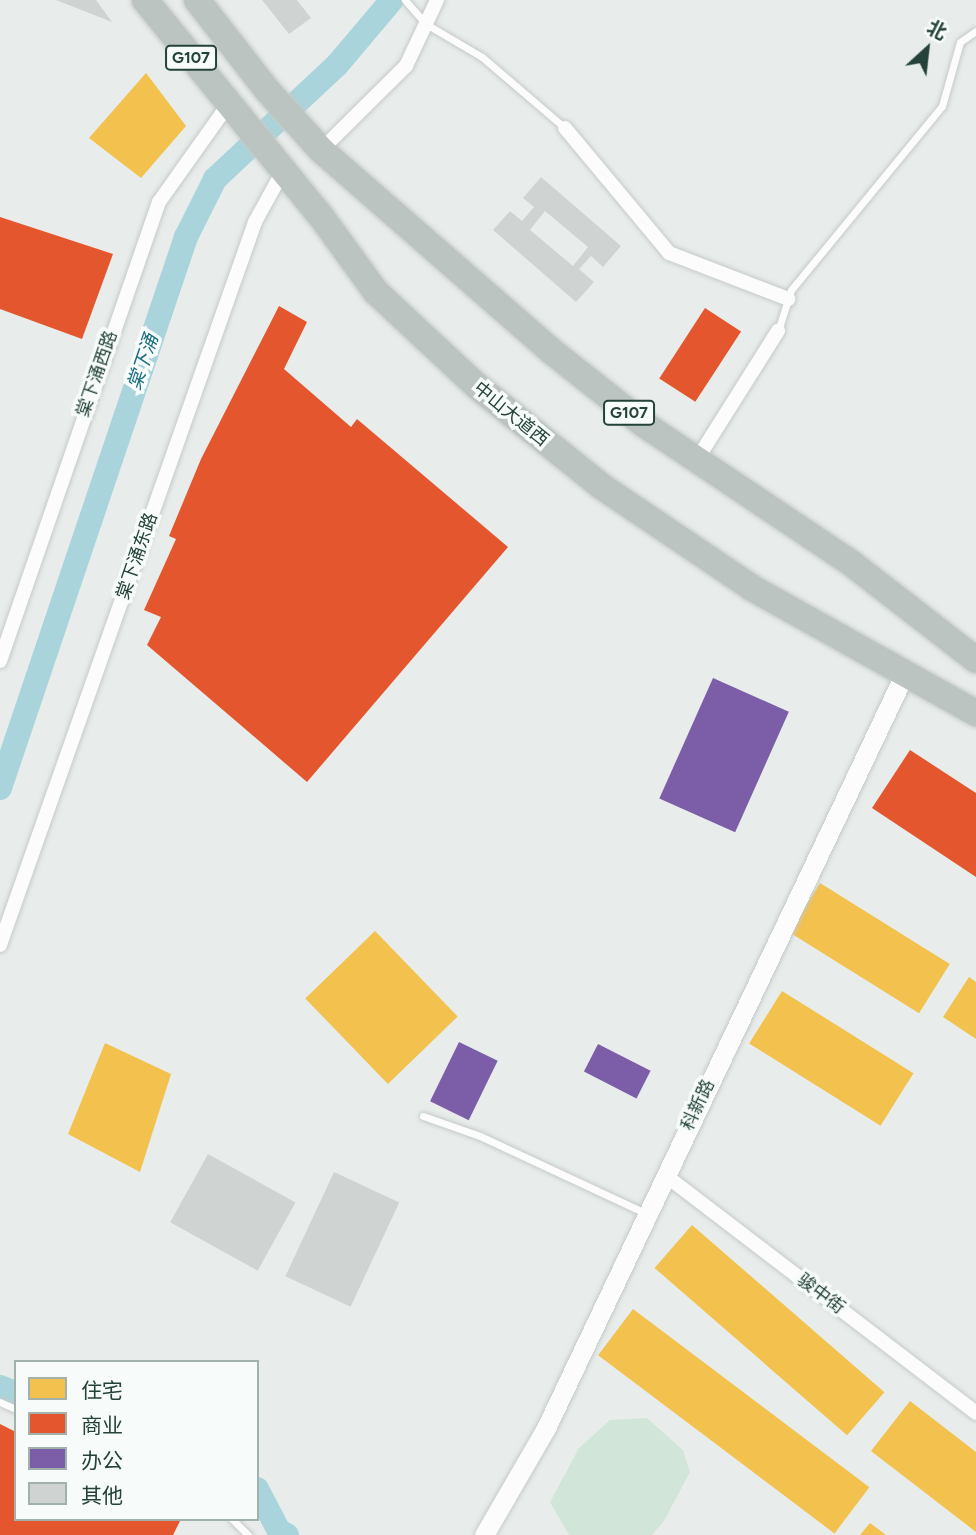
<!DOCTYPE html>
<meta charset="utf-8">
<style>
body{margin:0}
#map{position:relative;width:976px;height:1535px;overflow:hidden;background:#e8edeb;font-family:Figtree,"Noto Sans SC",sans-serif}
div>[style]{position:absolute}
.green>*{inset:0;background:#d1e6d8}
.homes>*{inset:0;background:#f2c14e;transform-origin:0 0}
.shops>*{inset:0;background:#e4572e;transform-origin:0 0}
.offices>*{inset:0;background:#7b5ea7;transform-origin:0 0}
.river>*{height:24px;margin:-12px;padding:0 12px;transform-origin:12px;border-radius:12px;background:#a9d4db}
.building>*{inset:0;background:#cfd4d2;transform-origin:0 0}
.roads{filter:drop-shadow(0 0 2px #c5cac8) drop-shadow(0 0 2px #c5cac8)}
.lane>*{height:7px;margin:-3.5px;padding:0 3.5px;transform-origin:3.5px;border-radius:3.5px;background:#fcfcfc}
.street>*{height:14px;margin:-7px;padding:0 7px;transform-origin:7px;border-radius:7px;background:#fcfcfc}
.secondary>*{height:19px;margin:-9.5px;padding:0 9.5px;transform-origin:9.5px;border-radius:9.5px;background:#fcfcfc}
.highway>*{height:26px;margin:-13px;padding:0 13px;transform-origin:13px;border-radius:13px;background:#bcc4c2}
span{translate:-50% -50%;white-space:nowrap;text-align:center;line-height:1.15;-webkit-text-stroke:7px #f7fbf9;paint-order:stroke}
.shield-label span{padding:2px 5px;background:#f7fbf9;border:2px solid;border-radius:5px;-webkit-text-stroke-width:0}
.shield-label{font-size:16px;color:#24423a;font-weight:700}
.street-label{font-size:18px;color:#24423a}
.water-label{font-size:19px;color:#1c6f80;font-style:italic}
.legend{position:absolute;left:14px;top:1360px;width:245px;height:161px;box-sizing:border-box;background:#f7fbf9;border:2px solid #a3b1ad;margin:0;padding:9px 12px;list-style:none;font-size:21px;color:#24423a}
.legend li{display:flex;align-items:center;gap:14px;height:35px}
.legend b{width:35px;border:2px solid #a3b1ad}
.north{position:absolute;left:892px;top:14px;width:70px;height:70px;-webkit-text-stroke:5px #f7fbf9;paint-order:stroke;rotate:27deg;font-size:19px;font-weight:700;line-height:28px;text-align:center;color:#24423a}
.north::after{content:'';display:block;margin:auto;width:24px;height:32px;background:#24423a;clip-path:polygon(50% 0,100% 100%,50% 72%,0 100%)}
</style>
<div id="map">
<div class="green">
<div style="clip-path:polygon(647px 1418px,683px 1450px,690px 1472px,664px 1521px,652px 1535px,569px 1535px,550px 1502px,579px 1448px,610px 1420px)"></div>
</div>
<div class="homes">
<div style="clip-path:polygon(146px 73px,186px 126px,141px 178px,89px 138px)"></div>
<div style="left:820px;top:883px;width:153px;height:58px;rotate:32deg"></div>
<div style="left:375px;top:931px;width:119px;height:97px;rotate:46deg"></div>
<div style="clip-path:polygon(969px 977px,976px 982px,976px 1039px,943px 1017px)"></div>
<div style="left:782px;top:991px;width:155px;height:62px;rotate:32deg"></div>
<div style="clip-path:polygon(105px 1043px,171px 1074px,140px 1172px,68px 1134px)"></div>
<div style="left:692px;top:1225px;width:255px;height:57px;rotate:41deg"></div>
<div style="left:633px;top:1309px;width:296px;height:58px;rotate:37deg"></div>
<div style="clip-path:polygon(910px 1401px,976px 1452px,976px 1532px,871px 1451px)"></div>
<div style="clip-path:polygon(870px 1523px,886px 1535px,860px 1535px)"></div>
</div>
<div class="shops">
<div style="clip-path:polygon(0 217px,113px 254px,82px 339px,0 309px)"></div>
<div style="clip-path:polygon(279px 306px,307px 322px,284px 369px,351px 427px,357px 419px,508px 547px,307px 782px,147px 645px,161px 617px,144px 610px,176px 539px,169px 536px,201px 459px)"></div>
<div style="left:705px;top:308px;width:43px;height:84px;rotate:33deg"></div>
<div style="clip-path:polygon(910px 750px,976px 793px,976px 877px,872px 808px)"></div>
<div style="clip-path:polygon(0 1424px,16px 1432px,16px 1519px,181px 1519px,173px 1535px,0 1535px)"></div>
</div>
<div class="offices">
<div style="left:713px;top:678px;width:83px;height:132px;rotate:24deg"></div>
<div style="left:459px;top:1042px;width:43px;height:66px;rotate:26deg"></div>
<div style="left:598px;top:1044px;width:59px;height:31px;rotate:27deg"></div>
</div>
<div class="river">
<div style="left:0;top:788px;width:582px;rotate:-71.35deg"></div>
<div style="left:186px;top:237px;width:65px;rotate:-63.4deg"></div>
<div style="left:215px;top:179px;width:167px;rotate:-43.1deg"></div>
<div style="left:337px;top:65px;width:85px;rotate:-49.8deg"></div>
<div style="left:0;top:1387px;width:17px;rotate:21deg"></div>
<div style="left:257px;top:1489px;width:47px;rotate:62.4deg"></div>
<div style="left:279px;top:1531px;width:9px;rotate:27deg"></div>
</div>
<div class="building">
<div style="clip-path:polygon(56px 0,96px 0,112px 22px)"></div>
<div style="clip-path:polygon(262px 0,297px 0,311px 18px,289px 34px)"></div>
<div style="clip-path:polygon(evenodd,541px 177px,621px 246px,603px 267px,591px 256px,579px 269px,594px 282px,576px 302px,493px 230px,510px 211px,522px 221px,534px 207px,523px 198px,541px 177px,545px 211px,588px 247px,573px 266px,530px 230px,545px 211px)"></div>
<div style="left:208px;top:1154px;width:100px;height:78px;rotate:29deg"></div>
<div style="left:334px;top:1172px;width:72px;height:115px;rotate:25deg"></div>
</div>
<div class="roads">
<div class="lane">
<div style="left:405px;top:0;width:32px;rotate:49deg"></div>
<div style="left:426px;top:24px;width:65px;rotate:30.5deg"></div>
<div style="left:482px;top:57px;width:109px;rotate:40.5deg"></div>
<div style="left:778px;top:331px;width:43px;rotate:-72.4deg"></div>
<div style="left:791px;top:290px;width:238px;rotate:-50.6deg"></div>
<div style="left:942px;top:106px;width:66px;rotate:-74.3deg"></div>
<div style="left:960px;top:42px;width:19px;rotate:-35deg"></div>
<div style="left:423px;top:1116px;width:60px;rotate:19.3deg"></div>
<div style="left:480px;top:1136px;width:184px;rotate:25deg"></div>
<div style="left:0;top:1402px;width:17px;rotate:24deg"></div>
<div style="left:232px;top:1519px;width:23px;rotate:45deg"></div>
</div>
<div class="street">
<div style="left:565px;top:128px;width:163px;rotate:50.2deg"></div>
<div style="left:669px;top:253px;width:128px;rotate:21.1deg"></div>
<div style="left:321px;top:150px;width:120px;rotate:-44.7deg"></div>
<div style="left:406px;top:66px;width:73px;rotate:-64.8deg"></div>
<div style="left:696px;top:461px;width:154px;rotate:-57.8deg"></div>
<div style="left:0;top:661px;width:486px;rotate:-70.9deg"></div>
<div style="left:159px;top:202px;width:119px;rotate:-54.6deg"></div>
<div style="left:0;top:945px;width:767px;rotate:-70.57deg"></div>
<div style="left:255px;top:222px;width:58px;rotate:-61.2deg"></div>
<div style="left:665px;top:1175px;width:392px;rotate:37.4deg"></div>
</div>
<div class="secondary">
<div style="left:484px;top:1535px;width:124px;rotate:-59.9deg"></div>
<div style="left:546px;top:1428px;width:838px;rotate:-64.57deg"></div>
</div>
<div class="highway">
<div style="left:145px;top:0;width:277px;rotate:50.9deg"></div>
<div style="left:320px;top:215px;width:95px;rotate:54deg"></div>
<div style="left:376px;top:292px;width:139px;rotate:43deg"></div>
<div style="left:478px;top:387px;width:158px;rotate:38.8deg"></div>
<div style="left:601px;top:486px;width:182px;rotate:34deg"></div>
<div style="left:752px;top:588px;width:257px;rotate:29.2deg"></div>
<div style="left:197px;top:0;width:114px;rotate:52.1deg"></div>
<div style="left:267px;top:90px;width:81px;rotate:48deg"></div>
<div style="left:321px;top:150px;width:304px;rotate:41.1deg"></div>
<div style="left:550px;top:350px;width:121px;rotate:38.3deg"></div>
<div style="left:645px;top:425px;width:248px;rotate:33.8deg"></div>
<div style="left:851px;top:563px;width:158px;rotate:37.8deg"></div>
</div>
</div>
<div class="shield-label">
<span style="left:191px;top:58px">G107</span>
<span style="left:629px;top:413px">G107</span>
</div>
<div class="street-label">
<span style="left:97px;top:374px;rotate:-71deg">棠下涌西路</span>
<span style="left:511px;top:414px;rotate:39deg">中山大道西</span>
<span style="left:137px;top:556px;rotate:-71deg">棠下涌东路</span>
<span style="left:698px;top:1105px;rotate:-65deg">科新路</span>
<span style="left:821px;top:1294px;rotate:37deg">骏中街</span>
</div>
<div class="water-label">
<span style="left:143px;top:362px;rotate:-71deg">棠下涌</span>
</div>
<ul class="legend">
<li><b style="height:19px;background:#f2c14e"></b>住宅</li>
<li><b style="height:19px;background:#e4572e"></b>商业</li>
<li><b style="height:19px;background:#7b5ea7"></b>办公</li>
<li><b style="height:19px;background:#cfd4d2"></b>其他</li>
</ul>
<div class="north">北</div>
</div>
